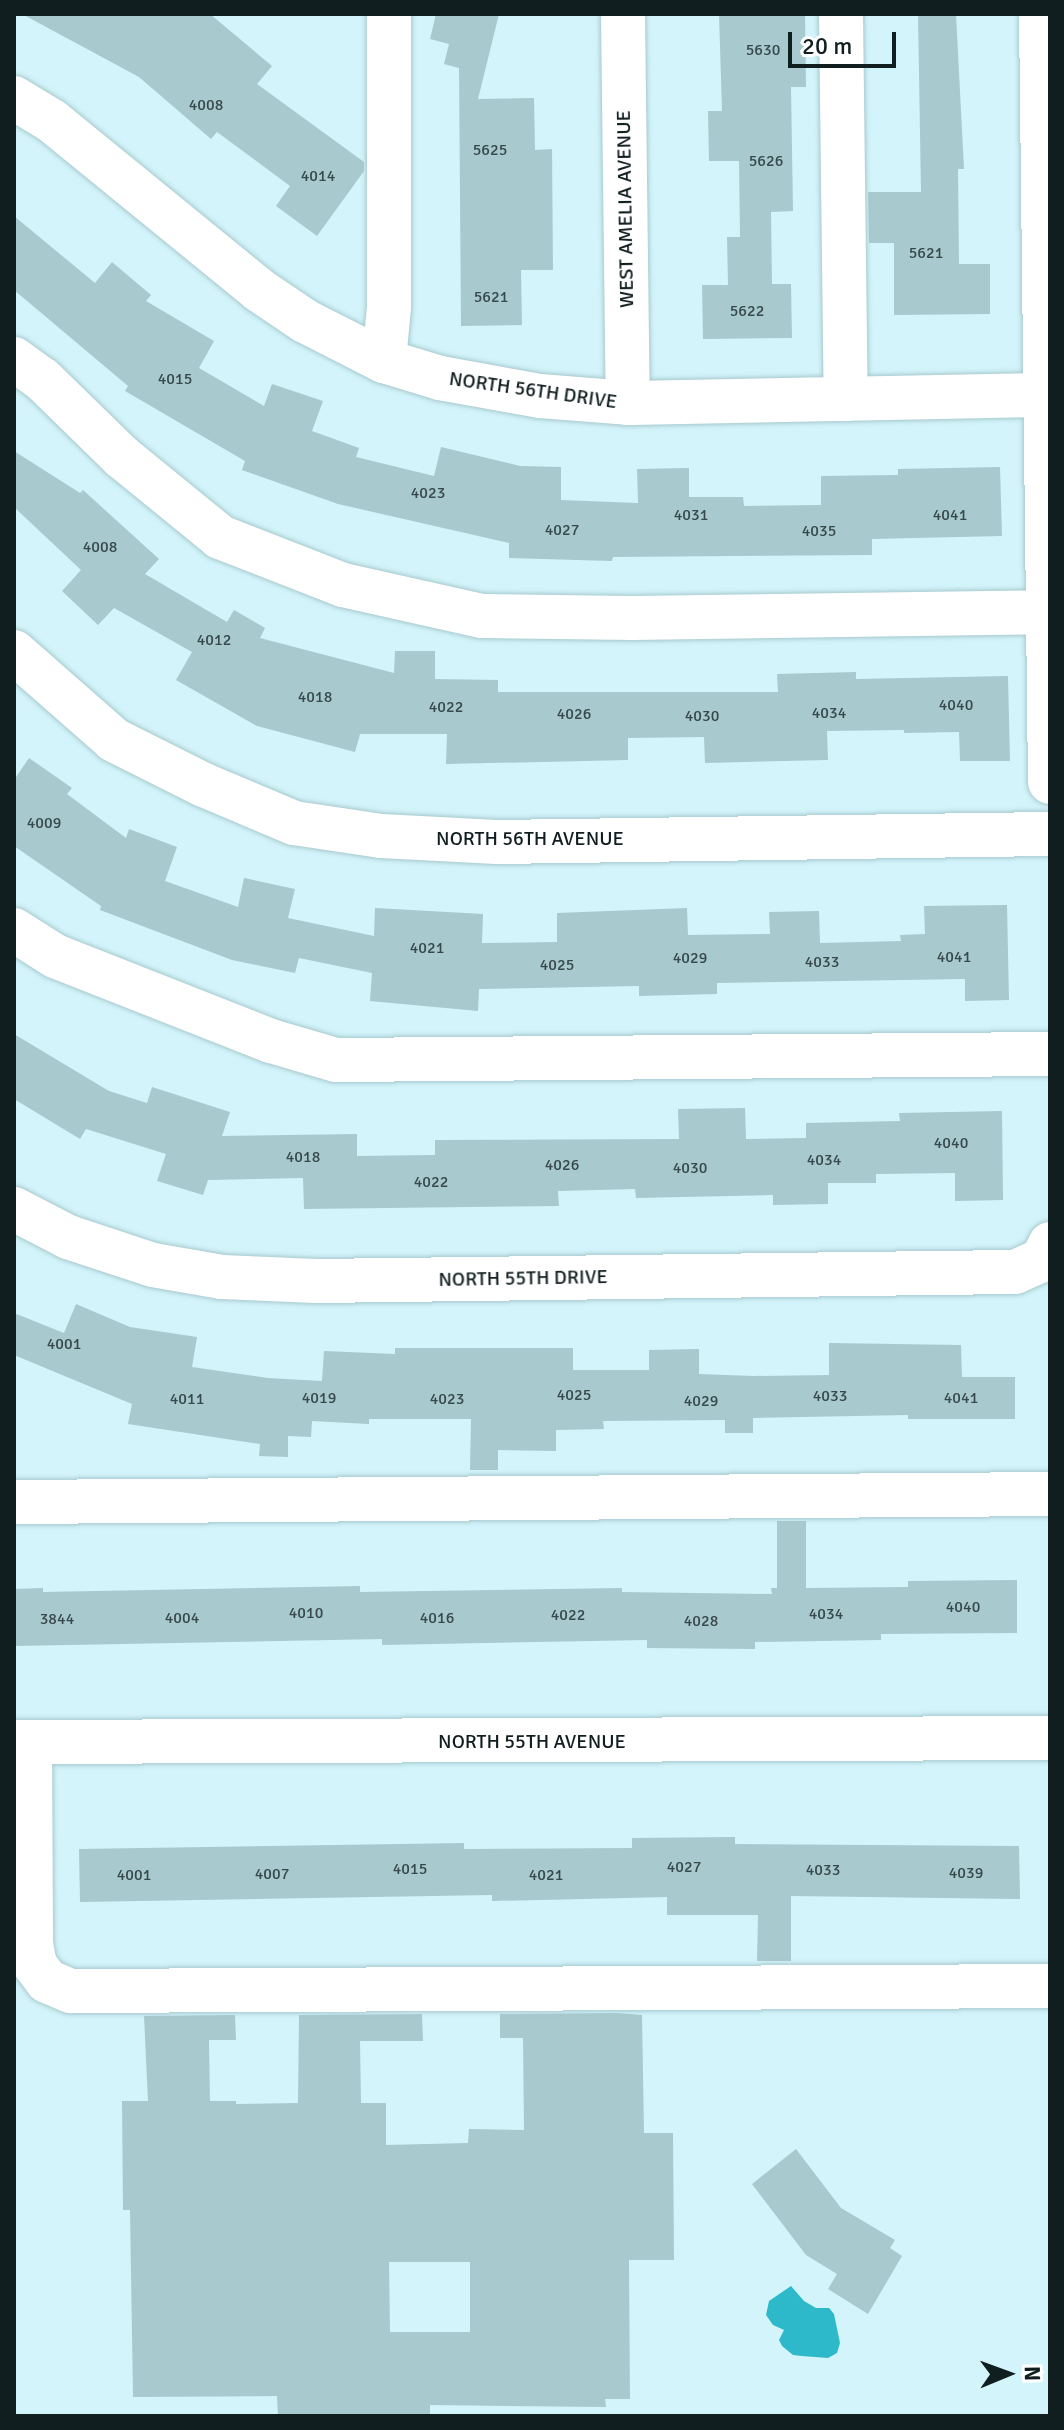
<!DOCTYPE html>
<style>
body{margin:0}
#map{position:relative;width:1064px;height:2430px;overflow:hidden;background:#d2f4fa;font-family:Signika,sans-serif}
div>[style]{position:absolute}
.water>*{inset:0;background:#2eb9ca}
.building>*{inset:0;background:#a8c9ce}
.roads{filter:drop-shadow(0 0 2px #a8c9ce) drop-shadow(0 0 2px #a8c9ce)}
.minor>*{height:44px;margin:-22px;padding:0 22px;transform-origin:22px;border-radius:22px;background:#fff}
span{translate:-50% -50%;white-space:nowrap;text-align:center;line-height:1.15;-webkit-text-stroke:8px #fff;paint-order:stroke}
.number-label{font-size:16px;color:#37494c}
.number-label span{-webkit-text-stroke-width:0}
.street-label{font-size:20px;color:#111e20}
.frame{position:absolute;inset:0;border:16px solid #111e20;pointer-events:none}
.north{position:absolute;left:968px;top:2334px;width:80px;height:80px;-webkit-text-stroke:6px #fff;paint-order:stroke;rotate:89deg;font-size:22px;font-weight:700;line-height:32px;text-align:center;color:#111e20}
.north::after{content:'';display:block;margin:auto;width:28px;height:36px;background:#111e20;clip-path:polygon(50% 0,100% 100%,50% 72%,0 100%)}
.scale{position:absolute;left:788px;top:32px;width:108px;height:36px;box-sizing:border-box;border:4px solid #111e20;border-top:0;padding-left:10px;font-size:24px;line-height:28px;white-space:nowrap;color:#111e20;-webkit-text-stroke:6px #fff;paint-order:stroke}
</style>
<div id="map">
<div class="water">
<div style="clip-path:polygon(791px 2286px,804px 2301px,816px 2308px,829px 2308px,834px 2314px,840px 2343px,837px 2353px,828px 2358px,802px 2356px,793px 2355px,782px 2346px,779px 2340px,784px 2330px,773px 2325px,766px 2315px,769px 2301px)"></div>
</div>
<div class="building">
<div style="clip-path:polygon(22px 14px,210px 14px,272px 66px,257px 84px,364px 162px,364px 171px,317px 236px,276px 206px,290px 186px,217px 132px,211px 139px,139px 77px)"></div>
<div style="clip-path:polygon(436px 14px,499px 14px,478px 99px,534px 98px,535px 150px,552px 149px,553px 270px,521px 270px,522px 325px,461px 326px,459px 68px,444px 64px,449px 44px,430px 39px)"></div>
<div style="clip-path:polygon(719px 14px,805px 14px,806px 87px,791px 87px,793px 211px,771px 212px,772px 284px,791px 284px,792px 338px,703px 339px,702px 285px,728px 285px,727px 237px,740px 237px,739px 161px,709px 161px,708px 111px,722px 111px)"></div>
<div style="clip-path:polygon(918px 14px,956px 14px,964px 169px,958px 169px,959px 264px,990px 264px,990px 314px,894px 315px,894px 243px,869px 243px,868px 192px,921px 192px)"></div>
<div style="clip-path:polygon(14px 216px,95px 283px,112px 262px,151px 295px,146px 301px,214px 341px,199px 368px,264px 406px,272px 384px,323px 401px,312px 431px,359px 448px,356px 457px,434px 476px,441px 447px,520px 466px,561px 467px,561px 500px,638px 503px,637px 469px,689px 468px,689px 497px,743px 497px,744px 506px,821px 505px,821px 476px,898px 475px,898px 469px,1000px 467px,1002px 536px,872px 539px,872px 555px,613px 557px,612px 561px,509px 558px,509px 543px,338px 504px,242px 470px,245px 461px,125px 391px,128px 386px,14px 290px)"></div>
<div style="clip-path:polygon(14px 451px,80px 493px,83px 490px,159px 559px,145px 574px,227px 622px,234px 610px,265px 628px,260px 638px,394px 673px,395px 651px,435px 651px,435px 679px,498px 680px,498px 692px,778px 692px,777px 674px,856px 672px,856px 679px,1008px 676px,1010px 761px,960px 761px,959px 732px,904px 733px,904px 730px,827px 731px,828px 760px,705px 763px,704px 737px,628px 738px,628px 760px,446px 764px,447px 734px,360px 734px,355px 752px,257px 726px,176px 680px,192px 652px,114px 608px,98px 625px,62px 591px,81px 570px,14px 507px)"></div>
<div style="clip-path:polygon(29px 758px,72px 788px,67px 794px,126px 838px,129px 829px,177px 847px,165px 881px,238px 907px,244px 878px,295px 889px,288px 918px,374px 936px,375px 908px,483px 914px,482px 943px,557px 942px,557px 913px,687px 908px,688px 935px,770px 934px,769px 912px,819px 911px,820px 943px,901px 941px,900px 935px,925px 934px,924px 906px,1007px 905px,1009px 1000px,965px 1001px,965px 979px,717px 983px,717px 994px,639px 996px,639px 986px,479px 989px,478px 1011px,370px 1001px,372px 973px,299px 958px,295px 973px,232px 960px,100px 910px,101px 906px,14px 846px,14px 780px)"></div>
<div style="clip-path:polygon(14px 1034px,109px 1091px,147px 1103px,152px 1087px,230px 1112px,222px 1136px,357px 1134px,357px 1156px,435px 1155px,435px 1140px,679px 1139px,678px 1109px,745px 1108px,746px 1139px,806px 1138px,806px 1123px,900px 1121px,899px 1113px,1002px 1111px,1003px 1200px,955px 1201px,955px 1173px,876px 1174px,876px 1183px,828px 1183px,828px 1204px,773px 1205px,773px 1195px,636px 1198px,635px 1189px,558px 1191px,559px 1206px,304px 1209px,303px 1178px,208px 1180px,203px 1195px,157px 1181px,166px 1154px,86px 1129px,80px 1139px,14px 1099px)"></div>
<div style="clip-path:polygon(76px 1304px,130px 1327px,197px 1337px,192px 1367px,268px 1378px,322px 1381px,324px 1351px,395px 1354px,395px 1348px,573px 1348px,573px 1370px,649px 1370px,649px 1350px,699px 1349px,699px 1374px,753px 1376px,829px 1375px,829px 1343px,961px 1345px,962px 1377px,1015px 1377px,1015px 1419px,908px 1419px,908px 1415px,753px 1418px,753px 1433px,725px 1433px,725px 1420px,603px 1421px,604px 1429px,556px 1430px,556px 1451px,498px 1450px,498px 1470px,470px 1470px,471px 1419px,369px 1419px,369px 1424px,312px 1421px,311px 1437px,288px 1436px,288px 1457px,259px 1456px,260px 1444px,128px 1424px,132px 1404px,14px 1355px,14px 1313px,64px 1333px)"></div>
<div style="clip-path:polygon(777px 1521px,806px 1521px,806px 1588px,908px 1587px,908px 1581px,1017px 1580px,1017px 1633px,881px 1634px,881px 1640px,755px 1642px,755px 1649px,647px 1648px,647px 1640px,382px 1645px,382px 1639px,14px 1646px,14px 1589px,43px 1588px,43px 1592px,360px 1586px,360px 1592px,622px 1588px,622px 1592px,772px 1594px,771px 1588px,777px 1588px)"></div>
<div style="clip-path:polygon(735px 1837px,735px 1844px,1019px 1846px,1020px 1899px,791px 1896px,791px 1961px,757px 1961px,758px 1915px,667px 1915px,667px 1897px,492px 1901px,492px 1895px,80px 1902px,79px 1849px,464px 1843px,464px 1849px,632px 1848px,632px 1838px)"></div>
<div style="clip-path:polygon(evenodd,617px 2013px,642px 2015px,644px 2133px,673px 2133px,674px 2260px,629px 2260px,630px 2399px,605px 2399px,606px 2407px,430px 2405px,430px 2416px,278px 2416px,277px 2396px,133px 2397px,130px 2210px,123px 2210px,122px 2101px,148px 2101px,144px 2016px,235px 2015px,236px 2040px,209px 2040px,210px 2101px,236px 2101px,236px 2104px,298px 2103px,299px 2015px,422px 2014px,423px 2041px,360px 2041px,361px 2103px,386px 2103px,386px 2145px,468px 2143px,469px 2129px,524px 2130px,523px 2038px,500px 2038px,500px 2014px,617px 2013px,389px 2262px,470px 2262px,470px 2332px,390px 2332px,389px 2262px)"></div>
<div style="clip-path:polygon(796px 2149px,841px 2208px,895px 2240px,890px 2248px,902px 2256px,868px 2314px,828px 2289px,837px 2274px,806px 2255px,752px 2184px)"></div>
</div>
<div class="roads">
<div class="minor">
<div style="left:623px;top:14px;width:389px;rotate:89.3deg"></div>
<div style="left:841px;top:14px;width:385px;rotate:89.3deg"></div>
<div style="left:1041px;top:14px;width:768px;rotate:89.33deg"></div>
<div style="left:14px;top:98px;width:44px;rotate:31.2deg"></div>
<div style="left:52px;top:121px;width:267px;rotate:39.2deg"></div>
<div style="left:259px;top:290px;width:55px;rotate:34deg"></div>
<div style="left:305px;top:321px;width:89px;rotate:26.9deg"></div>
<div style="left:384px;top:361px;width:59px;rotate:16.9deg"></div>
<div style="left:440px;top:378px;width:102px;rotate:10.2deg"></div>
<div style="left:540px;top:396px;width:88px;rotate:4.5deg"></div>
<div style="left:628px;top:403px;width:416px;rotate:-1.1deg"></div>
<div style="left:14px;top:359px;width:34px;rotate:36deg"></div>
<div style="left:42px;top:379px;width:112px;rotate:44.3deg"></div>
<div style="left:122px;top:457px;width:127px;rotate:39.2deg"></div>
<div style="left:220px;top:537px;width:132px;rotate:21.3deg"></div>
<div style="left:343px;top:585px;width:142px;rotate:12.6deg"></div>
<div style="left:482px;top:616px;width:150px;rotate:0.8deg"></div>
<div style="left:632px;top:618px;width:416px;rotate:-0.8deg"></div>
<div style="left:384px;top:361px;width:54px;rotate:-84.7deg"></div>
<div style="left:389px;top:307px;width:293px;rotate:-90deg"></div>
<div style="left:14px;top:652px;width:133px;rotate:41.3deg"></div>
<div style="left:114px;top:740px;width:101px;rotate:26.6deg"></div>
<div style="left:204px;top:785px;width:98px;rotate:22.9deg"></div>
<div style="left:294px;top:823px;width:88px;rotate:8.5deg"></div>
<div style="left:381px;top:836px;width:116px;rotate:3deg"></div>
<div style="left:497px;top:842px;width:553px;rotate:-0.83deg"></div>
<div style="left:14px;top:930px;width:49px;rotate:32.4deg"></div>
<div style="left:55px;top:956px;width:232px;rotate:21.5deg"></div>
<div style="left:271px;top:1041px;width:68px;rotate:16.3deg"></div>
<div style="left:336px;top:1060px;width:714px;rotate:-0.48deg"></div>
<div style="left:14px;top:1209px;width:61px;rotate:27.4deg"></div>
<div style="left:68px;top:1237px;width:89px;rotate:18.2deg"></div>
<div style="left:153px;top:1265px;width:70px;rotate:9.9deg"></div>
<div style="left:222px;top:1277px;width:94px;rotate:2.4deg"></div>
<div style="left:316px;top:1281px;width:699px;rotate:-0.74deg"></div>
<div style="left:1015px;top:1272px;width:30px;rotate:-24deg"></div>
<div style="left:1042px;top:1260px;width:18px;rotate:-63deg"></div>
<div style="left:14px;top:1502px;width:1036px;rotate:-0.44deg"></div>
<div style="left:14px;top:1742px;width:1036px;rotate:-0.22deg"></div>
<div style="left:30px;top:1742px;width:201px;rotate:89.7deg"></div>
<div style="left:31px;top:1943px;width:22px;rotate:80deg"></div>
<div style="left:35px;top:1965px;width:20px;rotate:53deg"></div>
<div style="left:47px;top:1981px;width:26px;rotate:23deg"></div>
<div style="left:71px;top:1991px;width:979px;rotate:-0.29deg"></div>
</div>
</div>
<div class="number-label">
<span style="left:763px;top:50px">5630</span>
<span style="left:206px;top:105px">4008</span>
<span style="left:490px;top:150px">5625</span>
<span style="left:766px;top:161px">5626</span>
<span style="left:318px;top:176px">4014</span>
<span style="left:926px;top:253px">5621</span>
<span style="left:491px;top:297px">5621</span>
<span style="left:747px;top:311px">5622</span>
<span style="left:175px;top:379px">4015</span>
<span style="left:428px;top:493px">4023</span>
<span style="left:691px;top:515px">4031</span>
<span style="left:950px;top:515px">4041</span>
<span style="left:562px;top:530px">4027</span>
<span style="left:819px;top:531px">4035</span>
<span style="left:100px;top:547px">4008</span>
<span style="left:214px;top:640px">4012</span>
<span style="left:315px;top:697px">4018</span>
<span style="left:956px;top:705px">4040</span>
<span style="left:446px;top:707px">4022</span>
<span style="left:829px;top:713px">4034</span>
<span style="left:574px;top:714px">4026</span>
<span style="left:702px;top:716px">4030</span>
<span style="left:44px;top:823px">4009</span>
<span style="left:427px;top:948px">4021</span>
<span style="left:954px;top:957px">4041</span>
<span style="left:690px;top:958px">4029</span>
<span style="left:822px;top:962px">4033</span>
<span style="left:557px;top:965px">4025</span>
<span style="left:951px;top:1143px">4040</span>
<span style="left:303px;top:1157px">4018</span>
<span style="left:824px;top:1160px">4034</span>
<span style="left:562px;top:1165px">4026</span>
<span style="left:690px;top:1168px">4030</span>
<span style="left:431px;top:1182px">4022</span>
<span style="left:64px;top:1344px">4001</span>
<span style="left:574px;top:1395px">4025</span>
<span style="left:830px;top:1396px">4033</span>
<span style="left:319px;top:1398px">4019</span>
<span style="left:961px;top:1398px">4041</span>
<span style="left:187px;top:1399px">4011</span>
<span style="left:447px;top:1399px">4023</span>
<span style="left:701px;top:1401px">4029</span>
<span style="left:963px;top:1607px">4040</span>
<span style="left:306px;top:1613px">4010</span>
<span style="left:826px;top:1614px">4034</span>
<span style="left:568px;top:1615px">4022</span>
<span style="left:182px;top:1618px">4004</span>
<span style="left:437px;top:1618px">4016</span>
<span style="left:57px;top:1619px">3844</span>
<span style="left:701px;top:1621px">4028</span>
<span style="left:684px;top:1867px">4027</span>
<span style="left:410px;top:1869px">4015</span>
<span style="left:823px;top:1870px">4033</span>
<span style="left:966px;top:1873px">4039</span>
<span style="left:272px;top:1874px">4007</span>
<span style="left:134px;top:1875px">4001</span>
<span style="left:546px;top:1875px">4021</span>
</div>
<div class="street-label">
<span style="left:625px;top:209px;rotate:-91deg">WEST AMELIA AVENUE</span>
<span style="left:533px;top:390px;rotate:8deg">NORTH 56TH DRIVE</span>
<span style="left:530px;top:838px">NORTH 56TH AVENUE</span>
<span style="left:523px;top:1278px;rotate:-1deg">NORTH 55TH DRIVE</span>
<span style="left:532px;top:1741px">NORTH 55TH AVENUE</span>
</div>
<div class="frame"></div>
<div class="north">N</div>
<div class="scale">20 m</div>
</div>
